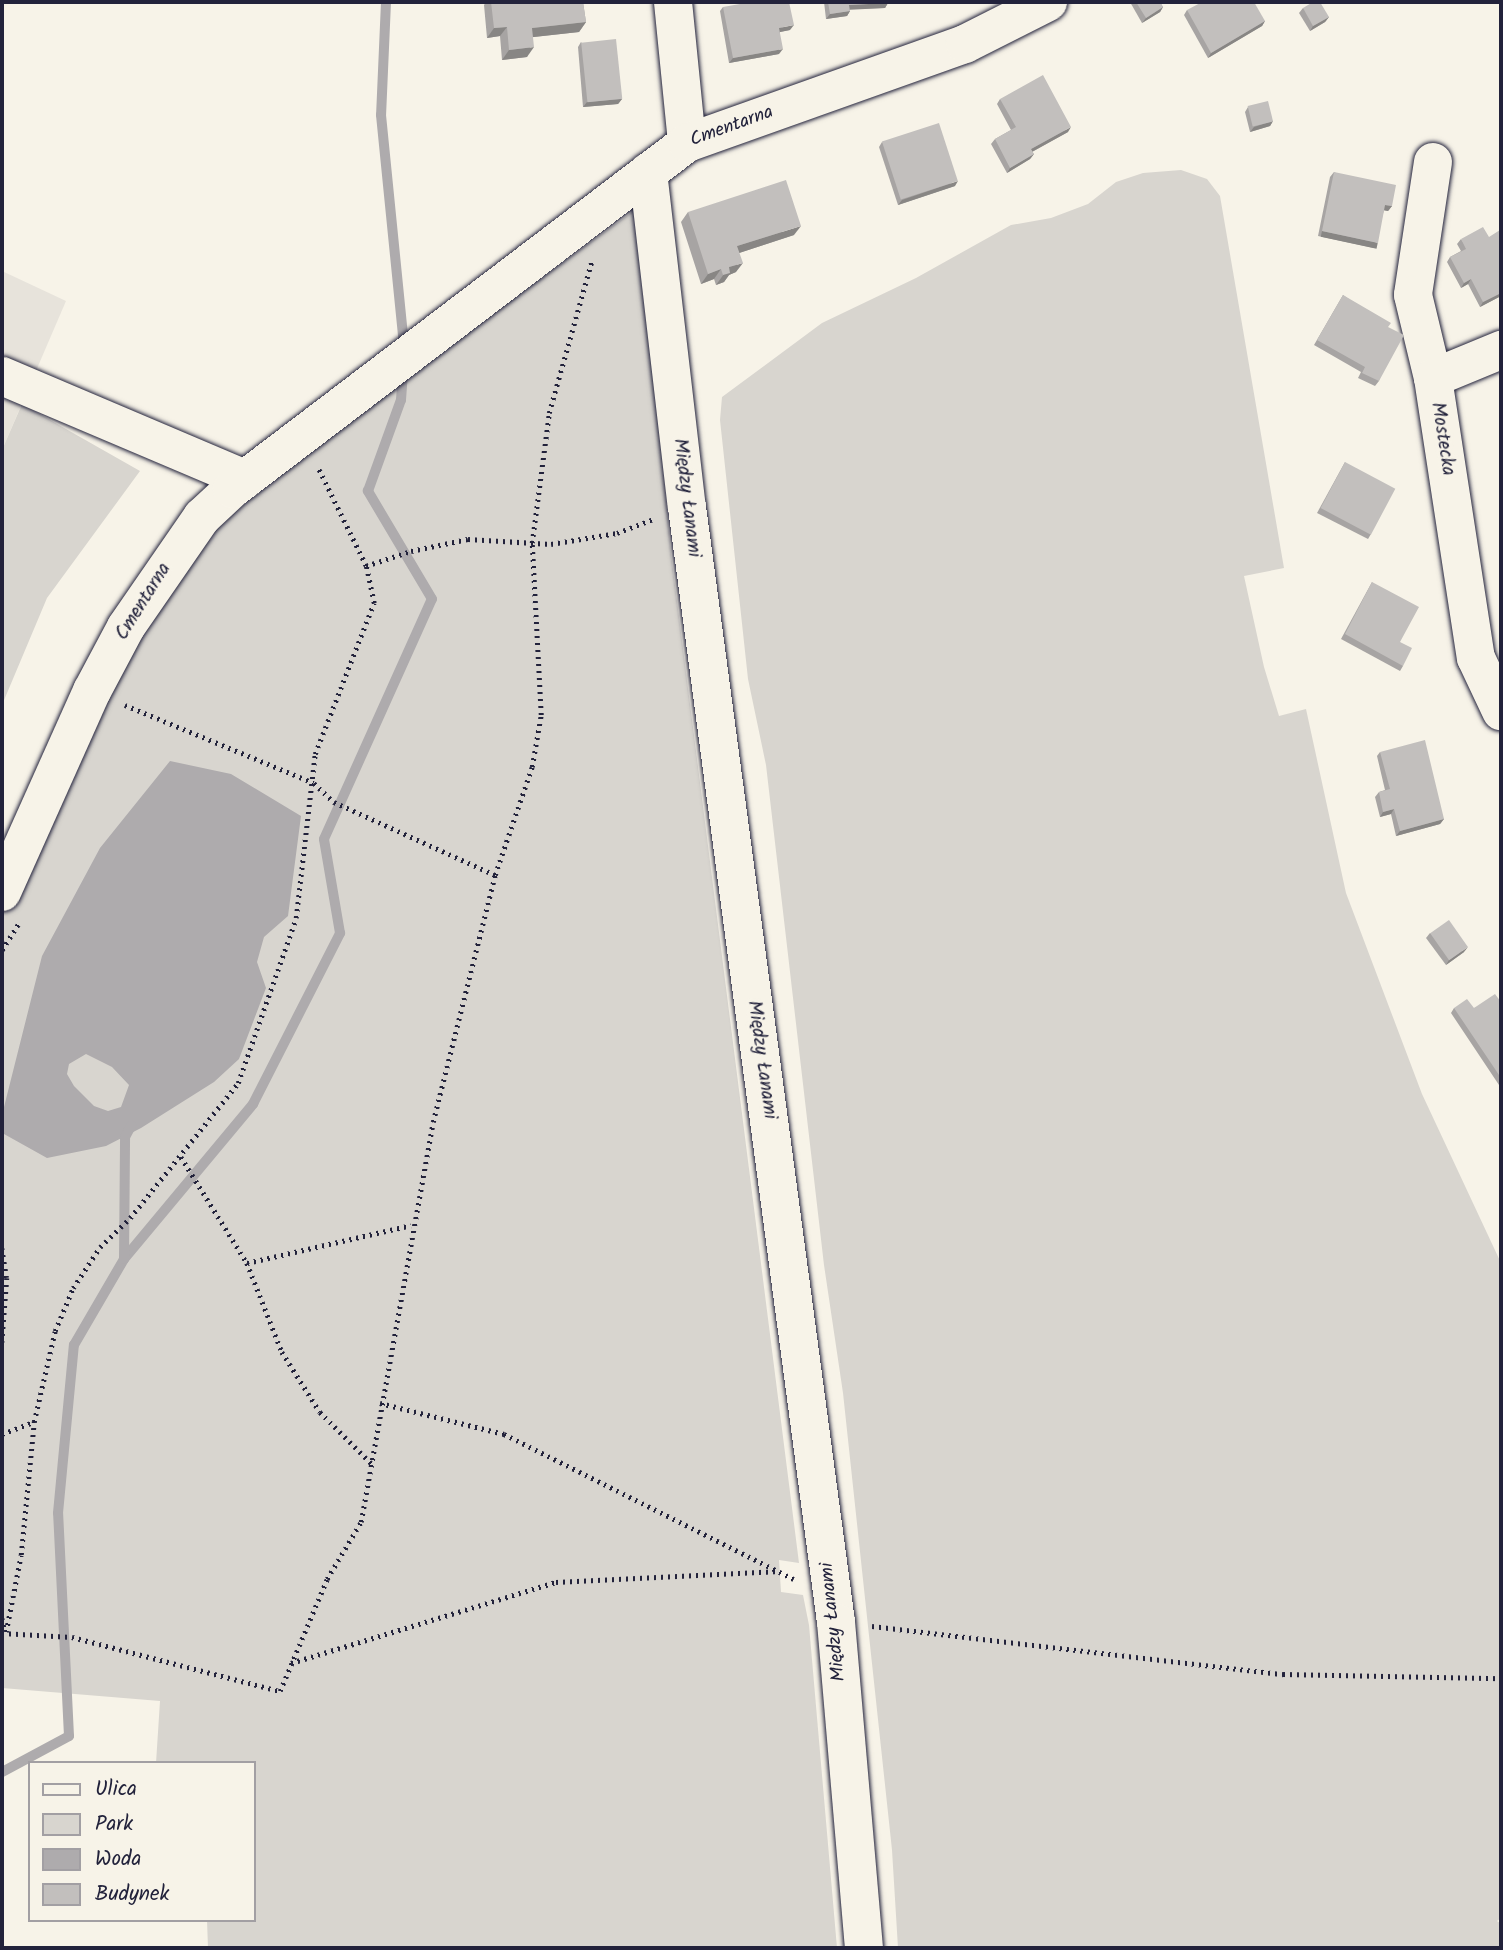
<!DOCTYPE html>
<meta charset="utf-8">
<style>
body{margin:0}
#map{position:relative;width:1503px;height:1950px;overflow:hidden;background:#f7f3e8;font-family:Kalam,sans-serif}
div>[style]{position:absolute}
.built>*{inset:0;background:#e7e3db}
.green>*{inset:0;background:#d8d5cf}
.water>*{inset:0;background:#aeabad}
.stream>*{height:10px;margin:-5px;padding:0 5px;transform-origin:5px;border-radius:5px;background:#aeabad}
.path>*{height:4.5px;margin-top:-2.25px;transform-origin:0;background:repeating-linear-gradient(90deg,#22223b 0 2px,transparent 0 7px)}
.roads{filter:drop-shadow(0 0 2px #22223b) drop-shadow(0 0 2px #22223b)}
.minor>*{height:38px;margin:-19px;padding:0 19px;transform-origin:19px;border-radius:19px;background:#f7f3e8}
.wall>*{inset:0;background:#a7a4a3}
.shaded-wall>*{inset:0;background:#888684;transform-origin:0 0}
.building>*{inset:0;background:#c2bfbd;transform-origin:0 0}
span{translate:-50% -50%;white-space:nowrap;text-align:center;line-height:1.15;-webkit-text-stroke:7px #f7f3e8;paint-order:stroke}
.street-label{font-size:19px;color:#22223b}
.frame{position:absolute;inset:0;border:4px solid #22223b;pointer-events:none}
.legend{position:absolute;left:28px;top:1761px;width:228px;height:161px;box-sizing:border-box;background:#f7f3e8;border:2px solid #a29fa3;margin:0;padding:9px 12px;list-style:none;font-size:21px;color:#22223b}
.legend li{display:flex;align-items:center;gap:14px;height:35px}
.legend b{width:35px;border:2px solid #a29fa3}
</style>
<div id="map">
<div class="built">
<div style="clip-path:polygon(2px 271px,66px 301px,2px 450px)"></div>
</div>
<div class="green">
<div style="clip-path:polygon(1181px 170px,1207px 179px,1220px 196px,1284px 568px,1244px 576px,1264px 667px,1279px 716px,1306px 709px,1346px 893px,1422px 1094px,1501px 1263px,1501px 1918px,1497px 1921px,1501px 1924px,1501px 1948px,898px 1948px,892px 1850px,843px 1393px,824px 1265px,766px 765px,748px 679px,720px 420px,722px 397px,822px 323px,916px 278px,1011px 225px,1051px 218px,1088px 204px,1116px 182px,1143px 173px)"></div>
<div style="clip-path:polygon(639px 207px,671px 554px,799px 1563px,779px 1560px,781px 1592px,803px 1595px,809px 1625px,837px 1948px,208px 1948px,207px 1920px,254px 1920px,254px 1763px,156px 1763px,160px 1701px,2px 1688px,2px 915px,29px 870px,120px 662px,226px 509px)"></div>
<div style="clip-path:polygon(22px 404px,140px 471px,47px 598px,2px 705px,2px 450px)"></div>
</div>
<div class="water">
<div style="clip-path:polygon(evenodd,170px 761px,231px 774px,301px 816px,288px 916px,264px 937px,257px 962px,266px 988px,239px 1059px,214px 1082px,141px 1128px,106px 1146px,47px 1158px,4px 1134px,2px 1115px,42px 956px,100px 848px,170px 761px,86px 1054px,112px 1067px,129px 1085px,121px 1107px,108px 1111px,94px 1106px,74px 1086px,67px 1074px,69px 1064px,86px 1054px)"></div>
</div>
<div class="stream">
<div style="left:386px;top:2px;width:113px;rotate:92.5deg"></div>
<div style="left:381px;top:115px;width:232px;rotate:84.3deg"></div>
<div style="left:124px;top:1259px;width:202px;rotate:-50.2deg"></div>
<div style="left:253px;top:1104px;width:192px;rotate:-63deg"></div>
<div style="left:340px;top:933px;width:95px;rotate:-99.7deg"></div>
<div style="left:324px;top:839px;width:263px;rotate:-65.8deg"></div>
<div style="left:432px;top:599px;width:126px;rotate:-120.7deg"></div>
<div style="left:368px;top:491px;width:97px;rotate:-70.1deg"></div>
<div style="left:401px;top:400px;width:28px;rotate:-86deg"></div>
<div style="left:2px;top:1772px;width:76px;rotate:-28.2deg"></div>
<div style="left:69px;top:1736px;width:223px;rotate:-92.8deg"></div>
<div style="left:58px;top:1513px;width:169px;rotate:-84.6deg"></div>
<div style="left:74px;top:1345px;width:99px;rotate:-59.8deg"></div>
<div style="left:124px;top:1259px;width:122px;rotate:-89.5deg"></div>
<div style="left:125px;top:1137px;width:13px;rotate:-61deg"></div>
</div>
<div class="path">
<div style="left:366px;top:566px;width:47px;rotate:-18.4deg"></div>
<div style="left:411px;top:551px;width:58px;rotate:-11.9deg"></div>
<div style="left:468px;top:539px;width:83px;rotate:3.4deg"></div>
<div style="left:551px;top:544px;width:67px;rotate:-9.5deg"></div>
<div style="left:617px;top:533px;width:39px;rotate:-21deg"></div>
<div style="left:125px;top:705px;width:204px;rotate:22.4deg"></div>
<div style="left:314px;top:783px;width:28px;rotate:44deg"></div>
<div style="left:334px;top:802px;width:177px;rotate:24.4deg"></div>
<div style="left:2px;top:950px;width:31px;rotate:-58deg"></div>
<div style="left:181px;top:1157px;width:125px;rotate:58.1deg"></div>
<div style="left:247px;top:1263px;width:96px;rotate:68.5deg"></div>
<div style="left:282px;top:1352px;width:71px;rotate:57.7deg"></div>
<div style="left:320px;top:1412px;width:74px;rotate:45deg"></div>
<div style="left:2px;top:1248px;width:30px;rotate:81deg"></div>
<div style="left:7px;top:1278px;width:65px;rotate:94.4deg"></div>
<div style="left:247px;top:1263px;width:168px;rotate:-13deg"></div>
<div style="left:380px;top:1403px;width:128px;rotate:14deg"></div>
<div style="left:504px;top:1434px;width:324px;rotate:26.6deg"></div>
<div style="left:2px;top:1434px;width:34px;rotate:-21deg"></div>
<div style="left:2px;top:1618px;width:14px;rotate:78deg"></div>
<div style="left:872px;top:1626px;width:414px;rotate:6.7deg"></div>
<div style="left:1283px;top:1674px;width:218px;rotate:1.1deg"></div>
<div style="left:6px;top:1632px;width:78px;rotate:-79deg"></div>
<div style="left:21px;top:1555px;width:134px;rotate:-84.4deg"></div>
<div style="left:34px;top:1422px;width:93px;rotate:-77deg"></div>
<div style="left:55px;top:1331px;width:47px;rotate:-67.3deg"></div>
<div style="left:73px;top:1288px;width:49px;rotate:-56.6deg"></div>
<div style="left:100px;top:1247px;width:42px;rotate:-44deg"></div>
<div style="left:130px;top:1218px;width:173px;rotate:-51.3deg"></div>
<div style="left:238px;top:1083px;width:175px;rotate:-70.6deg"></div>
<div style="left:296px;top:918px;width:165px;rotate:-83.4deg"></div>
<div style="left:315px;top:754px;width:162px;rotate:-68.7deg"></div>
<div style="left:374px;top:603px;width:38px;rotate:-102deg"></div>
<div style="left:366px;top:566px;width:109px;rotate:-116.1deg"></div>
<div style="left:2px;top:1633px;width:70px;rotate:3.3deg"></div>
<div style="left:72px;top:1637px;width:215px;rotate:14.6deg"></div>
<div style="left:280px;top:1691px;width:121px;rotate:-67.2deg"></div>
<div style="left:327px;top:1579px;width:66px;rotate:-59.2deg"></div>
<div style="left:361px;top:1522px;width:406px;rotate:-79.8deg"></div>
<div style="left:433px;top:1122px;width:255px;rotate:-75.9deg"></div>
<div style="left:495px;top:875px;width:114px;rotate:-71.1deg"></div>
<div style="left:532px;top:767px;width:53px;rotate:-80.2deg"></div>
<div style="left:541px;top:715px;width:172px;rotate:-93deg"></div>
<div style="left:532px;top:543px;width:131px;rotate:-82.5deg"></div>
<div style="left:549px;top:413px;width:159px;rotate:-74.3deg"></div>
<div style="left:291px;top:1663px;width:277px;rotate:-17deg"></div>
<div style="left:556px;top:1582px;width:223px;rotate:-2.8deg"></div>
</div>
<div class="roads">
<div class="minor">
<div style="left:673px;top:2px;width:142px;rotate:84.3deg"></div>
<div style="left:1433px;top:162px;width:134px;rotate:98.6deg"></div>
<div style="left:1413px;top:295px;width:85px;rotate:76.5deg"></div>
<div style="left:1433px;top:378px;width:283px;rotate:81.3deg"></div>
<div style="left:1476px;top:658px;width:59px;rotate:64.7deg"></div>
<div style="left:648px;top:172px;width:337px;rotate:83.4deg"></div>
<div style="left:687px;top:507px;width:1125px;rotate:82.39deg"></div>
<div style="left:836px;top:1622px;width:327px;rotate:85.1deg"></div>
<div style="left:2px;top:376px;width:264px;rotate:23deg"></div>
<div style="left:1433px;top:378px;width:74px;rotate:-22.4deg"></div>
<div style="left:2px;top:892px;width:220px;rotate:-65.9deg"></div>
<div style="left:92px;top:691px;width:72px;rotate:-62deg"></div>
<div style="left:126px;top:627px;width:134px;rotate:-55.4deg"></div>
<div style="left:202px;top:517px;width:41px;rotate:-43deg"></div>
<div style="left:232px;top:489px;width:572px;rotate:-37.25deg"></div>
<div style="left:687px;top:143px;width:295px;rotate:-19.6deg"></div>
<div style="left:965px;top:44px;width:93px;rotate:-26.8deg"></div>
</div>
</div>
<div class="wall">
<div style="clip-path:polygon(486px 2px,583px 2px,586px 22px,579px 32px,533px 37px,527px 57px,502px 60px,500px 36px,487px 38px,484px 5px)"></div>
<div style="clip-path:polygon(824px 2px,888px 2px,888px 3px,885px 8px,850px 9px,850px 11px,847px 16px,826px 19px)"></div>
<div style="clip-path:polygon(1130px 2px,1160px 2px,1163px 7px,1160px 12px,1142px 23px)"></div>
<div style="clip-path:polygon(723px 7px,790px 30px,780px 32px,779px 54px,729px 63px,720px 11px)"></div>
<div style="clip-path:polygon(1303px 8px,1329px 17px,1325px 22px,1310px 31px,1299px 13px)"></div>
<div style="clip-path:polygon(1187px 10px,1265px 21px,1262px 26px,1208px 58px,1184px 15px)"></div>
<div style="clip-path:polygon(581px 42px,622px 99px,618px 104px,583px 107px,578px 47px)"></div>
<div style="clip-path:polygon(1000px 99px,1068px 132px,1032px 152px,1034px 154px,1030px 159px,1007px 173px,991px 144px,995px 139px,1011px 130px,997px 104px)"></div>
<div style="clip-path:polygon(1248px 107px,1273px 121px,1270px 126px,1250px 132px,1245px 112px)"></div>
<div style="clip-path:polygon(882px 142px,955px 186px,898px 205px,879px 147px)"></div>
<div style="clip-path:polygon(1334px 172px,1392px 206px,1388px 211px,1384px 210px,1374px 248px,1318px 236px,1330px 177px)"></div>
<div style="clip-path:polygon(688px 212px,794px 235px,739px 253px,736px 272px,729px 275px,724px 282px,716px 285px,714px 279px,701px 284px,681px 222px)"></div>
<div style="clip-path:polygon(1461px 239px,1501px 296px,1480px 307px,1468px 284px,1461px 288px,1447px 262px,1450px 257px,1461px 251px,1457px 244px)"></div>
<div style="clip-path:polygon(1343px 295px,1388px 327px,1379px 381px,1375px 386px,1358px 378px,1361px 372px,1314px 345px)"></div>
<div style="clip-path:polygon(1345px 462px,1371px 534px,1368px 539px,1317px 513px)"></div>
<div style="clip-path:polygon(1372px 582px,1400px 642px,1403px 666px,1400px 671px,1341px 639px)"></div>
<div style="clip-path:polygon(1380px 752px,1444px 819px,1440px 824px,1396px 836px,1391px 814px,1380px 817px,1375px 797px,1379px 792px,1385px 790px,1377px 756px)"></div>
<div style="clip-path:polygon(1430px 933px,1464px 952px,1446px 965px,1426px 938px)"></div>
<div style="clip-path:polygon(1501px 1002px,1501px 1088px,1451px 1013px,1454px 1008px,1474px 1008px)"></div>
</div>
<div class="shaded-wall">
<div style="clip-path:polygon(888px 3px,885px 8px,845px 10px,849px 5px)"></div>
<div style="clip-path:polygon(1163px 7px,1160px 12px,1142px 23px,1146px 18px)"></div>
<div style="clip-path:polygon(850px 11px,847px 16px,826px 19px,830px 14px)"></div>
<div style="clip-path:polygon(1329px 17px,1325px 22px,1310px 31px,1313px 26px)"></div>
<div style="clip-path:polygon(1265px 21px,1262px 26px,1208px 58px,1211px 53px)"></div>
<div style="clip-path:polygon(586px 22px,579px 32px,525px 38px,532px 28px)"></div>
<div style="clip-path:polygon(794px 25px,790px 30px,775px 33px,779px 28px)"></div>
<div style="clip-path:polygon(507px 27px,500px 36px,487px 38px,494px 28px)"></div>
<div style="clip-path:polygon(534px 47px,527px 57px,502px 60px,509px 50px)"></div>
<div style="clip-path:polygon(783px 49px,779px 54px,729px 63px,733px 58px)"></div>
<div style="clip-path:polygon(622px 99px,618px 104px,583px 107px,587px 102px)"></div>
<div style="clip-path:polygon(1273px 121px,1270px 126px,1250px 132px,1254px 127px)"></div>
<div style="clip-path:polygon(1071px 127px,1068px 132px,1028px 154px,1031px 149px)"></div>
<div style="clip-path:polygon(1034px 154px,1030px 159px,1007px 173px,1010px 168px)"></div>
<div style="clip-path:polygon(958px 181px,955px 186px,898px 205px,902px 200px)"></div>
<div style="clip-path:polygon(1385px 205px,1392px 206px,1388px 211px,1382px 210px)"></div>
<div style="clip-path:polygon(801px 226px,794px 235px,730px 256px,737px 246px)"></div>
<div style="left:1322px;top:231px;width:57px;height:6px;rotate:12deg"></div>
<div style="clip-path:polygon(743px 263px,736px 272px,729px 275px,724px 282px,716px 285px,729px 267px)"></div>
<div style="clip-path:polygon(721px 269px,714px 279px,701px 284px,708px 274px)"></div>
<div style="clip-path:polygon(1471px 279px,1468px 284px,1461px 288px,1464px 283px)"></div>
<div style="clip-path:polygon(1501px 293px,1501px 296px,1480px 307px,1483px 302px)"></div>
<div style="clip-path:polygon(1394px 809px,1391px 814px,1380px 817px,1383px 812px)"></div>
<div style="clip-path:polygon(1444px 819px,1440px 824px,1396px 836px,1400px 831px)"></div>
<div style="clip-path:polygon(1468px 947px,1464px 952px,1446px 965px,1449px 960px)"></div>
</div>
<div class="building">
<div style="clip-path:polygon(491px 2px,583px 2px,586px 22px,532px 28px,534px 47px,509px 50px,507px 27px,494px 28px)"></div>
<div style="clip-path:polygon(751px 2px,789px 2px,794px 25px,779px 28px,783px 49px,733px 58px,723px 7px)"></div>
<div style="clip-path:polygon(828px 2px,888px 2px,888px 3px,849px 5px,850px 11px,830px 14px)"></div>
<div style="clip-path:polygon(1136px 2px,1160px 2px,1163px 7px,1146px 18px)"></div>
<div style="clip-path:polygon(1202px 2px,1254px 2px,1265px 21px,1211px 53px,1187px 10px)"></div>
<div style="clip-path:polygon(1313px 2px,1320px 2px,1329px 17px,1313px 26px,1303px 8px)"></div>
<div style="left:616px;top:39px;width:60px;height:35px;rotate:84deg"></div>
<div style="clip-path:polygon(1043px 75px,1071px 127px,1031px 149px,1034px 154px,1010px 168px,995px 139px,1016px 127px,1000px 99px)"></div>
<div style="left:1268px;top:101px;width:21px;height:21px;rotate:76deg"></div>
<div style="left:939px;top:123px;width:61px;height:60px;rotate:72deg"></div>
<div style="clip-path:polygon(1334px 172px,1396px 185px,1392px 206px,1385px 205px,1378px 243px,1322px 231px)"></div>
<div style="clip-path:polygon(786px 180px,801px 226px,737px 246px,743px 263px,729px 267px,730px 273px,723px 275px,721px 269px,708px 274px,688px 212px)"></div>
<div style="clip-path:polygon(1483px 227px,1489px 237px,1500px 230px,1501px 232px,1501px 293px,1483px 302px,1471px 279px,1464px 283px,1450px 257px,1466px 249px,1461px 239px)"></div>
<div style="clip-path:polygon(1343px 295px,1391px 323px,1388px 327px,1404px 335px,1379px 381px,1362px 373px,1365px 367px,1317px 340px)"></div>
<div style="left:1345px;top:462px;width:57px;height:52px;rotate:28deg"></div>
<div style="clip-path:polygon(1372px 582px,1419px 607px,1400px 642px,1412px 648px,1403px 666px,1345px 634px)"></div>
<div style="clip-path:polygon(1425px 740px,1444px 819px,1400px 831px,1394px 809px,1383px 812px,1379px 792px,1390px 789px,1380px 752px)"></div>
<div style="left:1449px;top:920px;width:33px;height:23px;rotate:55deg"></div>
<div style="clip-path:polygon(1495px 994px,1501px 1002px,1501px 1078px,1454px 1008px,1467px 999px,1474px 1008px)"></div>
</div>
<div class="street-label">
<span style="left:732px;top:127px;rotate:-20deg">Cmentarna</span>
<span style="left:1442px;top:439px;rotate:81deg">Mostecka</span>
<span style="left:686px;top:498px;rotate:83deg">Między Łanami</span>
<span style="left:144px;top:602px;rotate:-58deg">Cmentarna</span>
<span style="left:761px;top:1060px;rotate:82deg">Między Łanami</span>
<span style="left:834px;top:1622px;rotate:-96deg">Między Łanami</span>
</div>
<div class="frame"></div>
<ul class="legend">
<li><b style="height:9px;background:#f7f3e8"></b>Ulica</li>
<li><b style="height:19px;background:#d8d5cf"></b>Park</li>
<li><b style="height:19px;background:#aeabad"></b>Woda</li>
<li><b style="height:19px;background:#c2bfbd"></b>Budynek</li>
</ul>
</div>
